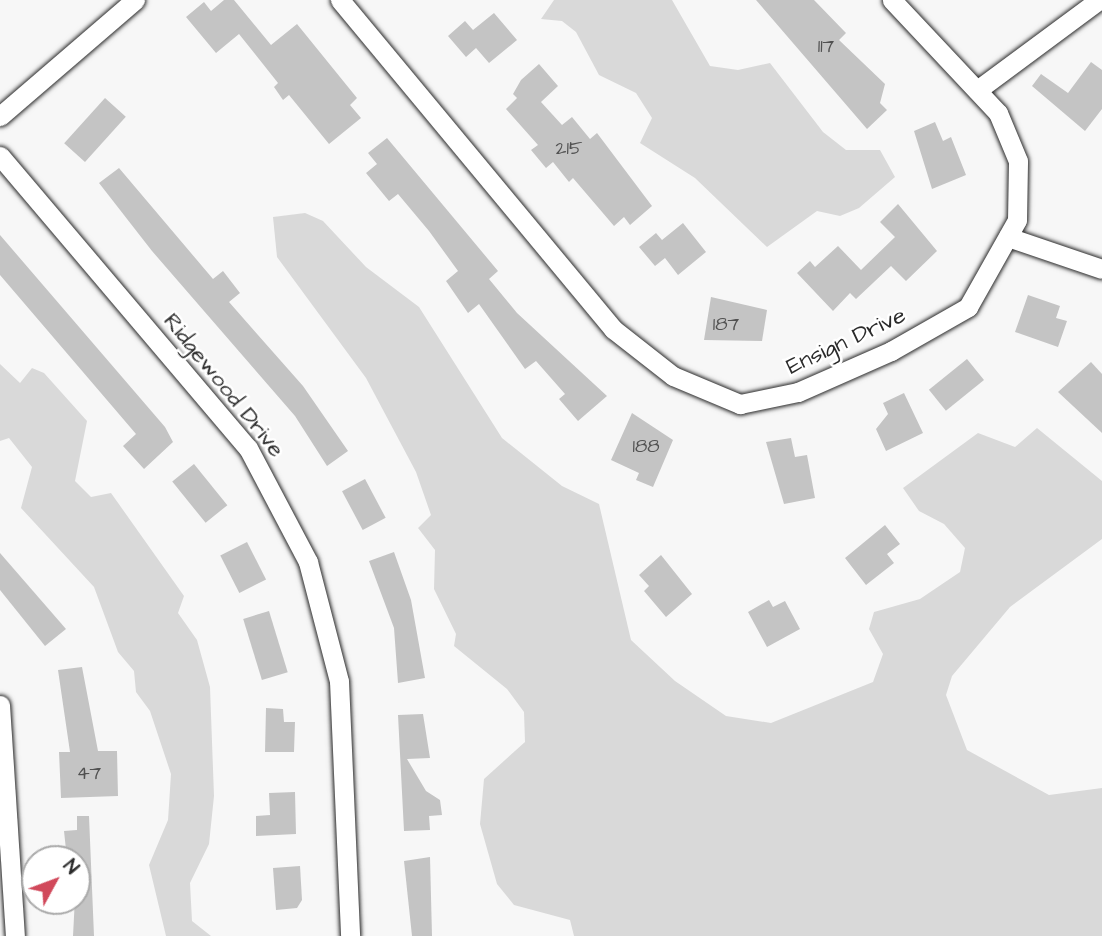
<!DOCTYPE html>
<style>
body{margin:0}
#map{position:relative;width:1102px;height:936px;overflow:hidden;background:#f7f7f7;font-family:"Architects Daughter",sans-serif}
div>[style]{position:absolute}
.green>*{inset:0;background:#d9d9d9}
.building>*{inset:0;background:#c4c4c4;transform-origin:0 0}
.roads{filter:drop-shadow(0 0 2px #2b2b2b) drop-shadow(0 0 2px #2b2b2b)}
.minor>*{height:19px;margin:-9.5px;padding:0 9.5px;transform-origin:9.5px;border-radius:9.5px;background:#fff}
span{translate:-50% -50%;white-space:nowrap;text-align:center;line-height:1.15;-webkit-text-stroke:5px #fff;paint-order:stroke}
.number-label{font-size:19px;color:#515151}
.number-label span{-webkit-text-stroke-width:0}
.street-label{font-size:23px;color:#2b2b2b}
.north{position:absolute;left:21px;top:845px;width:70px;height:70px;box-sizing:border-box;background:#fff;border:2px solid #aaa;border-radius:50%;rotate:49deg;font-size:19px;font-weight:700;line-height:28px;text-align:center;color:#2b2b2b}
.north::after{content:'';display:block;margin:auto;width:24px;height:32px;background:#d1495b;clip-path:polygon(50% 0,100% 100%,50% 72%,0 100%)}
</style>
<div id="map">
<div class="green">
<div style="clip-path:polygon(554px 0,672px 0,710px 66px,738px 70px,770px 63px,823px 132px,846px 150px,880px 150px,895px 177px,859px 208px,840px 216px,817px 211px,767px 247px,695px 178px,640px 143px,652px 118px,636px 93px,599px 75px,576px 32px,562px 21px,541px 19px)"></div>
<div style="clip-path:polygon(305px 213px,323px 221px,366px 267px,419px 307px,502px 438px,562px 486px,599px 504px,631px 640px,675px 681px,726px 716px,771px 723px,873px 682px,883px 654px,869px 629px,874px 612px,920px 599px,960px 572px,965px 548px,944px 524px,919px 511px,903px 488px,978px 433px,1015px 447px,1037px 428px,1102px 481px,1102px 539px,1010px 607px,952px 676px,946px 695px,967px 750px,1049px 795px,1102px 788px,1102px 936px,574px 936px,570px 920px,514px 905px,497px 884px,480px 824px,484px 779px,525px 742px,524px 712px,507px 689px,454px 646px,456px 634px,434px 589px,435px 550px,418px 528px,431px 515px,416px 472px,366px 378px,277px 257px,273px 217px)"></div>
<div style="clip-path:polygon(0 364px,20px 383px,32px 368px,44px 373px,87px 421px,75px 481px,91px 497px,111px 493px,184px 596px,178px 613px,197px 640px,210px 687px,214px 796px,209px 844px,190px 883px,192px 921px,211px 936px,166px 936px,149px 865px,168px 820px,171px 774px,150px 711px,136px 692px,134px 671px,118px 652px,94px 587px,21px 508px,32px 467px,9px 438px,0 441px)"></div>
</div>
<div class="building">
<div style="clip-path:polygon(224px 0,234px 0,271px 45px,297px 24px,357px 98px,350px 105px,361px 118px,329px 144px,289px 95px,283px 100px,274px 87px,278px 83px,239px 34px,216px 53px,186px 17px,204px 2px,211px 11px)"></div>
<div style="clip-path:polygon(756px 0,814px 0,846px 33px,839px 40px,885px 84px,880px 103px,887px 110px,867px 129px)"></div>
<div style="clip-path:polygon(494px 13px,517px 40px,489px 63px,476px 48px,466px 57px,448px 36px,465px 21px,473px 30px)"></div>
<div style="clip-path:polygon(1091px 62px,1102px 70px,1102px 109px,1085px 131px,1032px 86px,1041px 74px,1068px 93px)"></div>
<div style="clip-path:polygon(539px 64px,558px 86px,541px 102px,562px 125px,572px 117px,590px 139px,597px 133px,652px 206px,630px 225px,624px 217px,614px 226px,573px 178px,569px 182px,553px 162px,546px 168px,531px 150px,538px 145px,506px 109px,517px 98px,513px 94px,521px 80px)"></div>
<div style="left:105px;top:98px;width:28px;height:61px;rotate:42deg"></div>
<div style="clip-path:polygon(935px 122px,943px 141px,951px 137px,966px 175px,932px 189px,914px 131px)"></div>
<div style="clip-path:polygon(387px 138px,498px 271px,489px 279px,517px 313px,607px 396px,578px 421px,559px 399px,565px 394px,536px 361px,525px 369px,479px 304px,468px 313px,446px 281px,458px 271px,429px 231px,398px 194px,389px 201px,366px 173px,377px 164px,368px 153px)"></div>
<div style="clip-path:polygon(119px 168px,213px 279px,223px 271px,240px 293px,229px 302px,303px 386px,348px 451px,327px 466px,295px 416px,152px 251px,99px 183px)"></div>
<div style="clip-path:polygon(898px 204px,937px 251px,906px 281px,891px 266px,856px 299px,850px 293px,833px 311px,797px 273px,810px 261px,815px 267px,838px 246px,861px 270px,895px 237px,880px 222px)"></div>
<div style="clip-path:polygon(683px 223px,706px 252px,678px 275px,665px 258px,655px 266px,639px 247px,656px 233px,662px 240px)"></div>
<div style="clip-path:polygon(0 235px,165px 427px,173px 442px,144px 469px,123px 446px,136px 434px,0 275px)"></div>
<div style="clip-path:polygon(1028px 295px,1060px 306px,1056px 318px,1067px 321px,1058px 347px,1015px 332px)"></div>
<div style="clip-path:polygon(711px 297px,767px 310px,762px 341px,704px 340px)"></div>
<div style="left:967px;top:359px;width:27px;height:49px;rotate:51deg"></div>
<div style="clip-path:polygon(1091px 362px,1102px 374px,1102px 433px,1058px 392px)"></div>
<div style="clip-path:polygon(904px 393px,923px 433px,886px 451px,876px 429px,888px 414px,883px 403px)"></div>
<div style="clip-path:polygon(632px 413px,673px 440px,653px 487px,636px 480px,639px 473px,611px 460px)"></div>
<div style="clip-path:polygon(791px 438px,795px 457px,807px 455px,815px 498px,784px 504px,766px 442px)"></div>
<div style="left:194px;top:464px;width:53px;height:28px;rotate:51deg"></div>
<div style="left:365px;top:479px;width:44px;height:26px;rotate:62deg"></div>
<div style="clip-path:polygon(885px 525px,900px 544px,887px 554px,894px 563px,866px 585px,845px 558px)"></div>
<div style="left:247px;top:542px;width:42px;height:30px;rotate:63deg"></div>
<div style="clip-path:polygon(394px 552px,411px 600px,425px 678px,398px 683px,394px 628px,369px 561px)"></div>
<div style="clip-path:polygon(0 553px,66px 629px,45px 646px,0 590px)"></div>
<div style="clip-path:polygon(661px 555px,692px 594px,666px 617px,644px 591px,649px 586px,639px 575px)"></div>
<div style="clip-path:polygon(769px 600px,773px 607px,785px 601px,800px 629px,767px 647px,748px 612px)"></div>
<div style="left:269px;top:611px;width:64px;height:27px;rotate:73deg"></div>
<div style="clip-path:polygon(82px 667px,98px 751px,117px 751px,118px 796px,61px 798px,59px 752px,70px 752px,58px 670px)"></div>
<div style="clip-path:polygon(266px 708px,283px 709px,284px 722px,295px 722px,294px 752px,265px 752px)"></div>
<div style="clip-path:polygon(423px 714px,430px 758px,407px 759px,426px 791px,440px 800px,442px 815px,429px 816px,430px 830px,404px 831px,398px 715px)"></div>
<div style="clip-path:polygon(295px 792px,296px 834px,256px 836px,256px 816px,270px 815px,269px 793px)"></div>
<div style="clip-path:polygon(77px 816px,89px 816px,94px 936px,73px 936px,77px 859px,67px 859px,64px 831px,77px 830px)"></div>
<div style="clip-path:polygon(430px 857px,432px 936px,412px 936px,404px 861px)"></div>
<div style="clip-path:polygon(300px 866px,302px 900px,297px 908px,276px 910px,273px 868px)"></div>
</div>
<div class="roads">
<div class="minor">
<div style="left:340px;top:0;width:428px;rotate:50.3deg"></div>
<div style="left:613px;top:329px;width:76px;rotate:38.1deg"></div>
<div style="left:673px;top:376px;width:73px;rotate:22.7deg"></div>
<div style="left:740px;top:404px;width:59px;rotate:-11.7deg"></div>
<div style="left:798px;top:392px;width:102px;rotate:-23.8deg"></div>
<div style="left:891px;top:351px;width:89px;rotate:-29.7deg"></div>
<div style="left:968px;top:307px;width:100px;rotate:-60.6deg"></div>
<div style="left:1017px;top:220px;width:59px;rotate:-89deg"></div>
<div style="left:1018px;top:161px;width:52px;rotate:-112.6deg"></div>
<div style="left:998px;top:113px;width:155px;rotate:-133.2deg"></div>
<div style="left:980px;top:88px;width:148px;rotate:-36.5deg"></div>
<div style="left:0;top:116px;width:178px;rotate:-40.7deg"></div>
<div style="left:0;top:156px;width:383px;rotate:49.7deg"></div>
<div style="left:248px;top:448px;width:129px;rotate:62.2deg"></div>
<div style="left:308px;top:562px;width:123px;rotate:75.4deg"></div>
<div style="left:339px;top:681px;width:255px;rotate:87.5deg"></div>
<div style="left:1008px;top:237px;width:99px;rotate:18.8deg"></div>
<div style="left:0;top:705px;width:231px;rotate:86.3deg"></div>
</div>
</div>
<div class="number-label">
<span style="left:826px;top:47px">117</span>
<span style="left:569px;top:149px">215</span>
<span style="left:726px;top:325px">187</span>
<span style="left:646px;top:447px">188</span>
<span style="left:89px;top:774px">47</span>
</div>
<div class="street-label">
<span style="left:846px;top:341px;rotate:-25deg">Ensign Drive</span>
<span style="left:224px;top:385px;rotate:51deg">Ridgewood Drive</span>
</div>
<div class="north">N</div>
</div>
